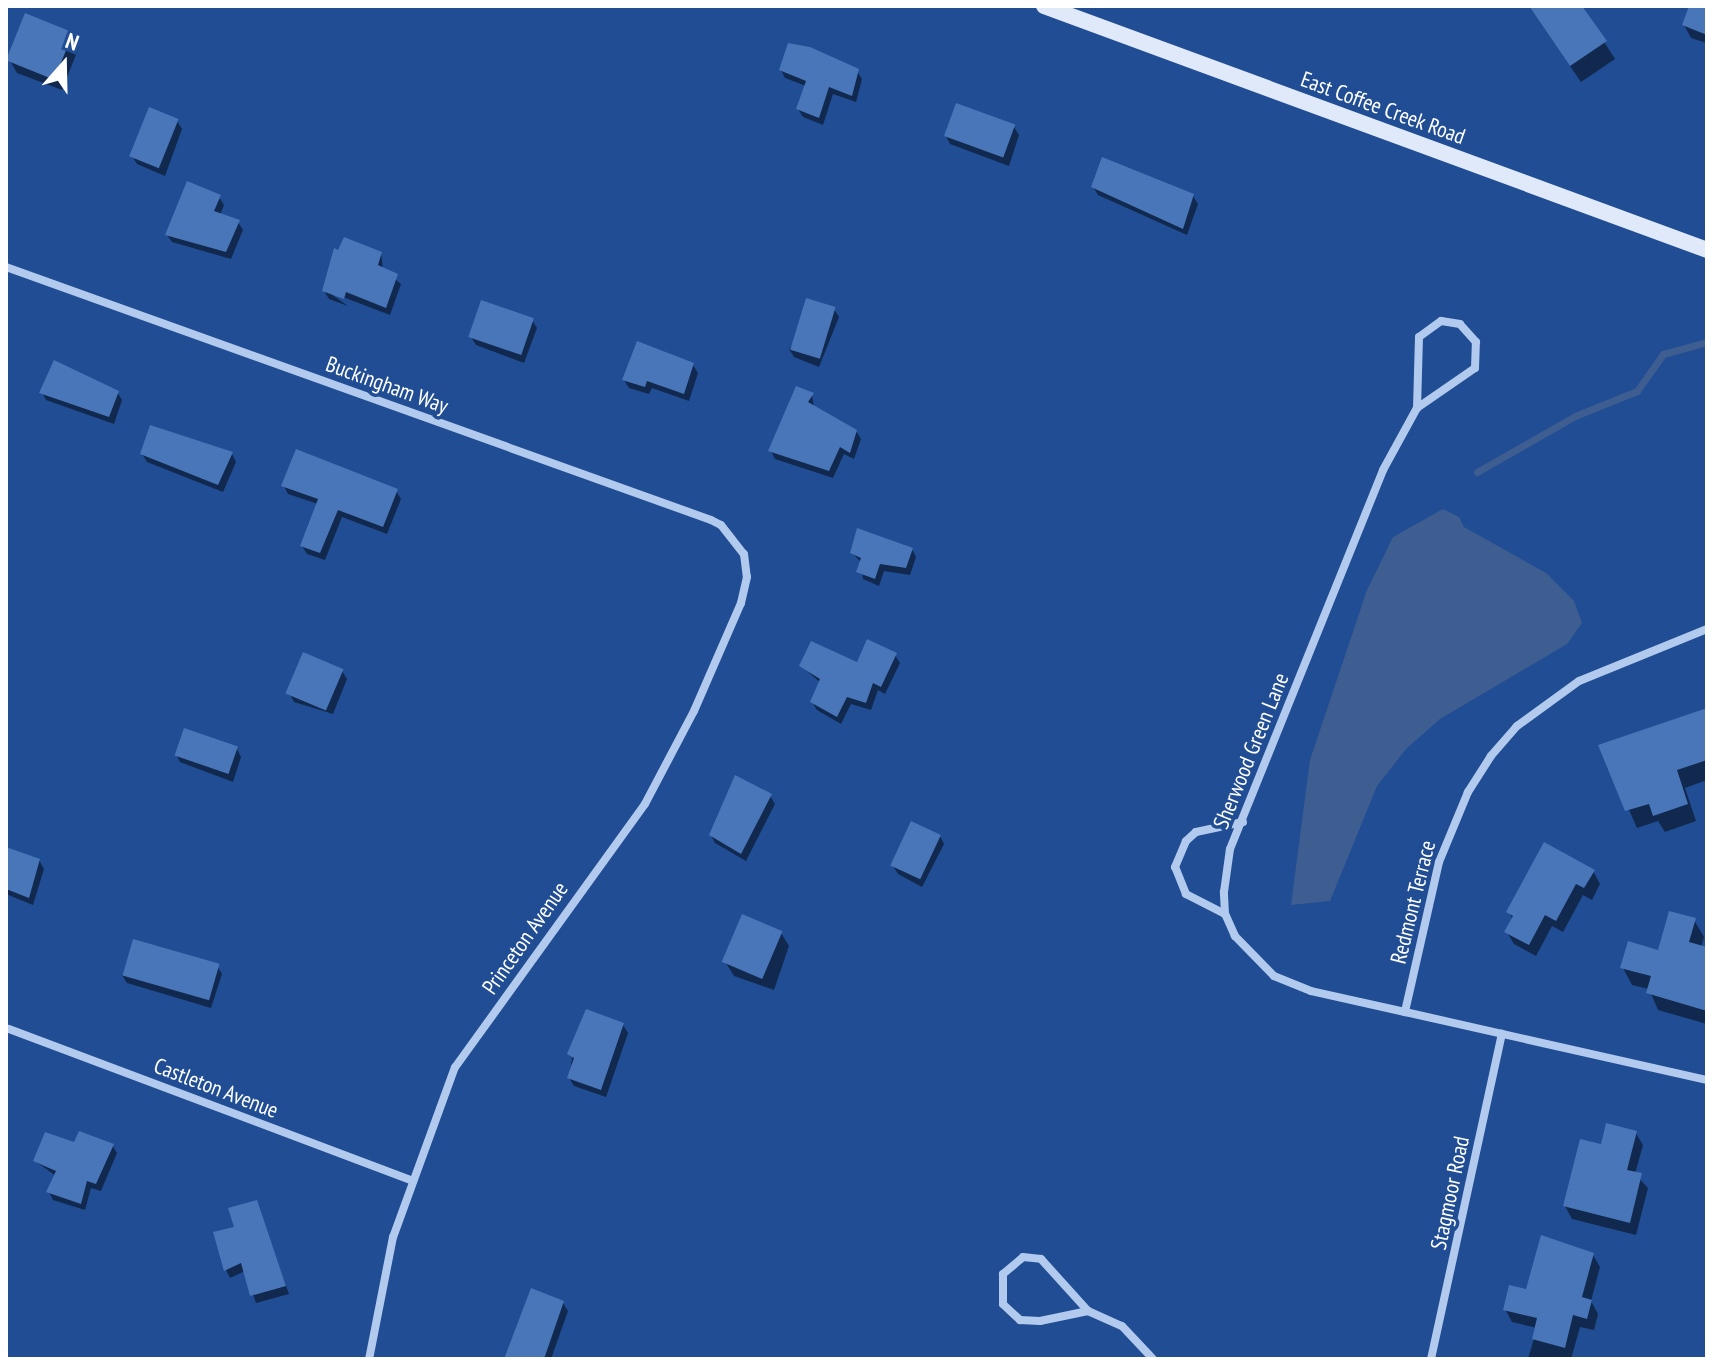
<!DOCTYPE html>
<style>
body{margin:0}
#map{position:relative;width:1713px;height:1365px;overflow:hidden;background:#204d93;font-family:"PT Sans Narrow",sans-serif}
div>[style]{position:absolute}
.water>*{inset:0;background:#3e5e91}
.shadow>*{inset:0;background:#0007}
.stream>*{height:7px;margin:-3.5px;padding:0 3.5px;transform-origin:3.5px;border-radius:3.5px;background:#3e5e91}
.building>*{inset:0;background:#4876b9;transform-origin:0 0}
.street>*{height:8px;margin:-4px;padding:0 4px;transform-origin:4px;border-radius:4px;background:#b2caee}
.secondary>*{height:16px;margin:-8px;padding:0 8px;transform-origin:8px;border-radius:8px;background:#dfe9fa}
span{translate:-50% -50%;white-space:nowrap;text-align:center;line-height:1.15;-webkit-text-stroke:7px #204d93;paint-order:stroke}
.street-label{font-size:22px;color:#fff}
.frame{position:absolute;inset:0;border:8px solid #fff;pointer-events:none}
.north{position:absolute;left:24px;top:24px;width:80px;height:80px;-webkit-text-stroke:6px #204d93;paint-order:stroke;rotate:20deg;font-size:22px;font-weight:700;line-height:32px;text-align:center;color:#fff}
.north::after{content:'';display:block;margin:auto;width:28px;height:36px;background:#fff;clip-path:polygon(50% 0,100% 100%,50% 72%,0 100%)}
</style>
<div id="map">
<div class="water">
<div style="clip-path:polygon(1443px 509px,1459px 517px,1464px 527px,1546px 573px,1574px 601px,1582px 623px,1567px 644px,1440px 719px,1406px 749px,1377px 786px,1330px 901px,1291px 905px,1310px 760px,1367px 590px,1393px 537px)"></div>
</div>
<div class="shadow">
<div style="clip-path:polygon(1529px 6px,1581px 6px,1615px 59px,1581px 82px)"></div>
<div style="clip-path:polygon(1691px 6px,1707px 6px,1707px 43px,1691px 38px,1684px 25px)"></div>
<div style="clip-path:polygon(72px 34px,79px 47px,62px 90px,17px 73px,10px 61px)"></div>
<div style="clip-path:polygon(781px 70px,857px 71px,862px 79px,856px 102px,833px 94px,823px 125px,803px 117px,798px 109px,806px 86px,785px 78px)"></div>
<div style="clip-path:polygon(177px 121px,182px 129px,165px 176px,137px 164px,132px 156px)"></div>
<div style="clip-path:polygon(1014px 127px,1019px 135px,1009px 166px,950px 144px,946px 136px)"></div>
<div style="clip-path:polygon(1093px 187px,1193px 196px,1198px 204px,1187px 235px,1098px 195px)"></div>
<div style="clip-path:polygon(219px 197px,224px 205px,220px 215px,238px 222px,243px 230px,231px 259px,172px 242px,167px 235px)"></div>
<div style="clip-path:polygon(381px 253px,383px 269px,401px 284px,390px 315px,327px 291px,348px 306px,329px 299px,324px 291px)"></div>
<div style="clip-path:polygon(834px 309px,839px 317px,819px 367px,794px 357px,789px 349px)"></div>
<div style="clip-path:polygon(532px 320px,537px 328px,524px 363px,476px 345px,471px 337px)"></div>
<div style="clip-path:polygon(693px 365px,698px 373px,689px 401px,652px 388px,649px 394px,629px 388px,624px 380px)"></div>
<div style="clip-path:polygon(42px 392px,117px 392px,122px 400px,114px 424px,46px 400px)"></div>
<div style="clip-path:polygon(812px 395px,814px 408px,856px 431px,861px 439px,854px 459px,844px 454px,833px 478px,775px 459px,771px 451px)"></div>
<div style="clip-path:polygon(142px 454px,232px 454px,236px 462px,223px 492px,147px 462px)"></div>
<div style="clip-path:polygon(284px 486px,396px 491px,401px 499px,387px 534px,342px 517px,325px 560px,307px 554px,302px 546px,318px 504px,288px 494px)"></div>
<div style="clip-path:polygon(912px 549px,916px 557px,910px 575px,884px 571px,879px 586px,863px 579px,862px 563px,852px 553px)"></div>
<div style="clip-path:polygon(895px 655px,900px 663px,885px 694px,878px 690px,871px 710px,851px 704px,841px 724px,817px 710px,812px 702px,821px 683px,801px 666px,858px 665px)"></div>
<div style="clip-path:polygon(342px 671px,347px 679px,333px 714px,294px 702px,290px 694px)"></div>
<div style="clip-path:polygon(1707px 715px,1707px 780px,1685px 788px,1696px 821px,1665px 832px,1658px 821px,1637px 828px,1601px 746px)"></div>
<div style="clip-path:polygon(237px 749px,241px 757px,233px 782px,180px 762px,176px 754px)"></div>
<div style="clip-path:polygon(770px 796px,775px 804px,746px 861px,715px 843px,711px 835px)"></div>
<div style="clip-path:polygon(940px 836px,944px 844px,922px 887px,898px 874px,893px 866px)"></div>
<div style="clip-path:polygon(6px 849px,39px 860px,44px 869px,33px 905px,6px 894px)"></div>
<div style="clip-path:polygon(1593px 871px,1600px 884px,1592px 900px,1583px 895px,1563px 932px,1552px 926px,1536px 956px,1514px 944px,1507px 932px,1513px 920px,1509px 912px)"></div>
<div style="clip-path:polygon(1694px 920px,1704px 937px,1701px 947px,1707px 949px,1707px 1024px,1658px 1010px,1649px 989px,1632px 985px,1623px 968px,1659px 952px)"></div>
<div style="clip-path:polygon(781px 933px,789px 946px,774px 990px,734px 976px,726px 963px)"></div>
<div style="clip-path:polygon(217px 966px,222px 974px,211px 1008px,127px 983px,122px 975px)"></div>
<div style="clip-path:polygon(623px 1025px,628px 1033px,606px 1097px,574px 1086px,569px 1078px,575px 1040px)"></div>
<div style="clip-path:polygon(1635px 1132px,1643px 1145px,1635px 1174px,1648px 1188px,1636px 1235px,1572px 1219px,1565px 1206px,1602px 1146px)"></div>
<div style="clip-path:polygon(76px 1145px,112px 1145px,117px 1153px,101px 1191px,91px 1188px,85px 1210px,53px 1200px,49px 1192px,56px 1176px,35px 1161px)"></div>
<div style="clip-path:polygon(256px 1203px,289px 1294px,256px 1303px,245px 1271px,230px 1278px,226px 1270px,237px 1228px)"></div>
<div style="clip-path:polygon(1593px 1255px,1600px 1267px,1591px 1301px,1598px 1314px,1594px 1330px,1580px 1327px,1571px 1359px,1528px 1359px,1537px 1328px,1512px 1322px,1505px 1309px)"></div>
<div style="clip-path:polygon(563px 1303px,568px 1311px,551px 1359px,506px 1359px)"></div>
</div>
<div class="stream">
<div style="left:1477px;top:472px;width:113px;rotate:-29.7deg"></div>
<div style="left:1575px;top:416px;width:67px;rotate:-22deg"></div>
<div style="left:1637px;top:391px;width:45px;rotate:-54.9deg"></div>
<div style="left:1663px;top:354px;width:46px;rotate:-15.3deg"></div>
</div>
<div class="building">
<div style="clip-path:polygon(1529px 6px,1582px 6px,1607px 41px,1570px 66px)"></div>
<div style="clip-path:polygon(1689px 6px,1707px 6px,1707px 35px,1682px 25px)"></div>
<div style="left:25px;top:13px;width:52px;height:51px;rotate:22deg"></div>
<div style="clip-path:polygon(788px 43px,810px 47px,859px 69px,852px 96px,829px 87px,819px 118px,796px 109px,806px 81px,779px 70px)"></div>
<div style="left:956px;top:103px;width:63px;height:35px;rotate:20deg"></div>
<div style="left:149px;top:107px;width:32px;height:53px;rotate:22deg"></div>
<div style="clip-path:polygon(1102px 157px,1194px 194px,1183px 229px,1091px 187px)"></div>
<div style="clip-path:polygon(187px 181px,221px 195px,214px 211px,240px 220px,226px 252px,165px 235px)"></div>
<div style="clip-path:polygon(344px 237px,382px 252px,378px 265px,398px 274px,386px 308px,346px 292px,344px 299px,322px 291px,334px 248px,338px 250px)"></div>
<div style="left:806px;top:298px;width:31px;height:54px;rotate:17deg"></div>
<div style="left:481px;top:300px;width:56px;height:39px;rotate:19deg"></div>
<div style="clip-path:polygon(637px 341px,694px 363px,684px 394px,647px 381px,645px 387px,622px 380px)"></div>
<div style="clip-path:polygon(54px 360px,119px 391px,109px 417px,39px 393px)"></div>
<div style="clip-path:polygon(796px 386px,814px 393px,808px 402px,857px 430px,850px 453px,840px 447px,829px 471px,768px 451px)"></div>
<div style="clip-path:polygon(150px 425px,233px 452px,218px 485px,140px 454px)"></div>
<div style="clip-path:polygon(296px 449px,398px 489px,383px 527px,338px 510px,320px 553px,300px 546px,318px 499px,281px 486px)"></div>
<div style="clip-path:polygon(857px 528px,913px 548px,906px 568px,880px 564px,875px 579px,856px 572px,861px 558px,850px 553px)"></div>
<div style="clip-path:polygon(867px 639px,897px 653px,881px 687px,873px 683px,866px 703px,847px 697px,837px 717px,810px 702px,820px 679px,799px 666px,811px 641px,857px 662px)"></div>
<div style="left:303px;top:652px;width:44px;height:45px;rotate:23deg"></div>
<div style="clip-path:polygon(1707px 708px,1707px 760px,1677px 770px,1688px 804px,1653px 816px,1649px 804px,1625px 811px,1598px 745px)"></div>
<div style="left:184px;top:728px;width:57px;height:29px;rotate:19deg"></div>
<div style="clip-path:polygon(735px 775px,772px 794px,741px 854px,709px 835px)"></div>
<div style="left:911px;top:821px;width:33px;height:49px;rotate:25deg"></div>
<div style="clip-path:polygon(1544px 842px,1595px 870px,1584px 888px,1576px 884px,1556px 921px,1545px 915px,1529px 945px,1504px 932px,1513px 916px,1506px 912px)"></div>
<div style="clip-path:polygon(6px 847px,40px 859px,29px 898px,6px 889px)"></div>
<div style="clip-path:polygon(1669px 911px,1696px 918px,1689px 942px,1707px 947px,1707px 1011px,1646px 993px,1651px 976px,1620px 968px,1628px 941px,1658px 950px)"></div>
<div style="left:742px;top:914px;width:44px;height:52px;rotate:23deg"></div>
<div style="left:133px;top:939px;width:90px;height:38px;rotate:16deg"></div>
<div style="clip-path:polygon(586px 1009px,624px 1023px,601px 1090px,567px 1078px,574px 1058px,567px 1054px)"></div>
<div style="clip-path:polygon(1606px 1123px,1637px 1131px,1627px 1170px,1642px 1173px,1630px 1223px,1563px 1206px,1580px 1139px,1601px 1144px)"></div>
<div style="clip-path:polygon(79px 1131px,114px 1144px,96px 1184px,87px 1181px,81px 1204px,46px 1192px,56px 1171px,33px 1161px,45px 1132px,74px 1142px)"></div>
<div style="clip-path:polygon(257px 1200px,286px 1286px,250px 1296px,241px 1263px,224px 1271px,213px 1232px,234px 1227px,228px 1208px)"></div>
<div style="clip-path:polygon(1541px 1235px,1594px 1253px,1582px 1297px,1592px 1300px,1587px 1319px,1573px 1315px,1565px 1348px,1532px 1339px,1537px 1318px,1503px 1310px,1509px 1285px,1526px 1289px)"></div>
<div style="clip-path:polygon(531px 1288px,564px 1301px,544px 1359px,504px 1359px)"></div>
</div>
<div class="street">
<div style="left:6px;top:267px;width:749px;rotate:19.74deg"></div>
<div style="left:711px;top:520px;width:11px;rotate:27deg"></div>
<div style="left:721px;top:525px;width:37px;rotate:52deg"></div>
<div style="left:744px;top:554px;width:23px;rotate:83deg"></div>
<div style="left:747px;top:577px;width:27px;rotate:103deg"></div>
<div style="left:741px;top:603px;width:118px;rotate:113.5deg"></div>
<div style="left:694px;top:711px;width:105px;rotate:117.8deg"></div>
<div style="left:645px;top:804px;width:324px;rotate:125.8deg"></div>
<div style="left:455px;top:1067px;width:181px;rotate:110deg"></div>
<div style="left:393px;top:1237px;width:124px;rotate:101.1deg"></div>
<div style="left:1707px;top:629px;width:138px;rotate:157.9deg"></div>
<div style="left:1579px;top:681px;width:77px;rotate:144deg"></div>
<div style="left:1517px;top:726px;width:40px;rotate:131deg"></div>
<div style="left:1491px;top:756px;width:43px;rotate:122.6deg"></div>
<div style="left:1468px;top:792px;width:76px;rotate:112.5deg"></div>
<div style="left:1439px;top:862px;width:154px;rotate:102.8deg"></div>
<div style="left:1405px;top:1012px;width:310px;rotate:12.7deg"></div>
<div style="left:1225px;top:914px;width:44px;rotate:-152.9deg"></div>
<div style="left:1186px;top:894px;width:29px;rotate:-112deg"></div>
<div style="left:1175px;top:867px;width:28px;rotate:-67deg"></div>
<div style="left:1186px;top:841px;width:13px;rotate:-42deg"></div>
<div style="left:1196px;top:832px;width:48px;rotate:-12deg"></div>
<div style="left:1405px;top:1012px;width:96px;rotate:-167.4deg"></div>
<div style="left:1311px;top:991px;width:40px;rotate:-158deg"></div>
<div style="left:1274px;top:976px;width:56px;rotate:-134.3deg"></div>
<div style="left:1235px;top:936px;width:24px;rotate:-114deg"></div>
<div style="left:1225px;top:914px;width:22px;rotate:-93deg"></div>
<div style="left:1224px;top:892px;width:43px;rotate:-82.1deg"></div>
<div style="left:1230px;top:849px;width:409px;rotate:-68deg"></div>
<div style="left:1383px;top:470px;width:71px;rotate:-61.3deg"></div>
<div style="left:1417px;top:408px;width:70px;rotate:-34.6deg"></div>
<div style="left:1475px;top:368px;width:26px;rotate:-88deg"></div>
<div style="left:1476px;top:342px;width:24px;rotate:-132deg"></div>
<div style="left:1460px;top:324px;width:19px;rotate:-171deg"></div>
<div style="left:1441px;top:321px;width:27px;rotate:144deg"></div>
<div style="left:1419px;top:337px;width:71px;rotate:91.6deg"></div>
<div style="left:9px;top:1029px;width:429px;rotate:20.6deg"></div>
<div style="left:1088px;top:1311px;width:49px;rotate:168.2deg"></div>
<div style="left:1040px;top:1321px;width:20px;rotate:-177deg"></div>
<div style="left:1020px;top:1320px;width:23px;rotate:-137deg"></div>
<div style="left:1003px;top:1304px;width:30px;rotate:-90deg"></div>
<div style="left:1003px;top:1274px;width:26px;rotate:-40deg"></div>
<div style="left:1023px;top:1257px;width:18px;rotate:6deg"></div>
<div style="left:1041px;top:1259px;width:70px;rotate:47.9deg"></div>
<div style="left:1088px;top:1311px;width:37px;rotate:24deg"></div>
<div style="left:1122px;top:1326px;width:45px;rotate:46.8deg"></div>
<div style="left:1431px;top:1359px;width:333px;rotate:-77.7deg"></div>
</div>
<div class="secondary">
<div style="left:1044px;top:6px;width:706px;rotate:20.2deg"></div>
</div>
<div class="street-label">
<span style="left:1383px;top:108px;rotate:20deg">East Coffee Creek Road</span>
<span style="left:387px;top:385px;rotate:20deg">Buckingham Way</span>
<span style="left:1251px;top:751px;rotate:-68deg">Sherwood Green Lane</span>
<span style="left:1413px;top:902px;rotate:-76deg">Redmont Terrace</span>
<span style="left:525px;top:938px;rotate:-55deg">Princeton Avenue</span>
<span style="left:216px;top:1088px;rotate:21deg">Castleton Avenue</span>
<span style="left:1450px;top:1193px;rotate:-78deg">Stagmoor Road</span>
</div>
<div class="frame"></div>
<div class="north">N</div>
</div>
